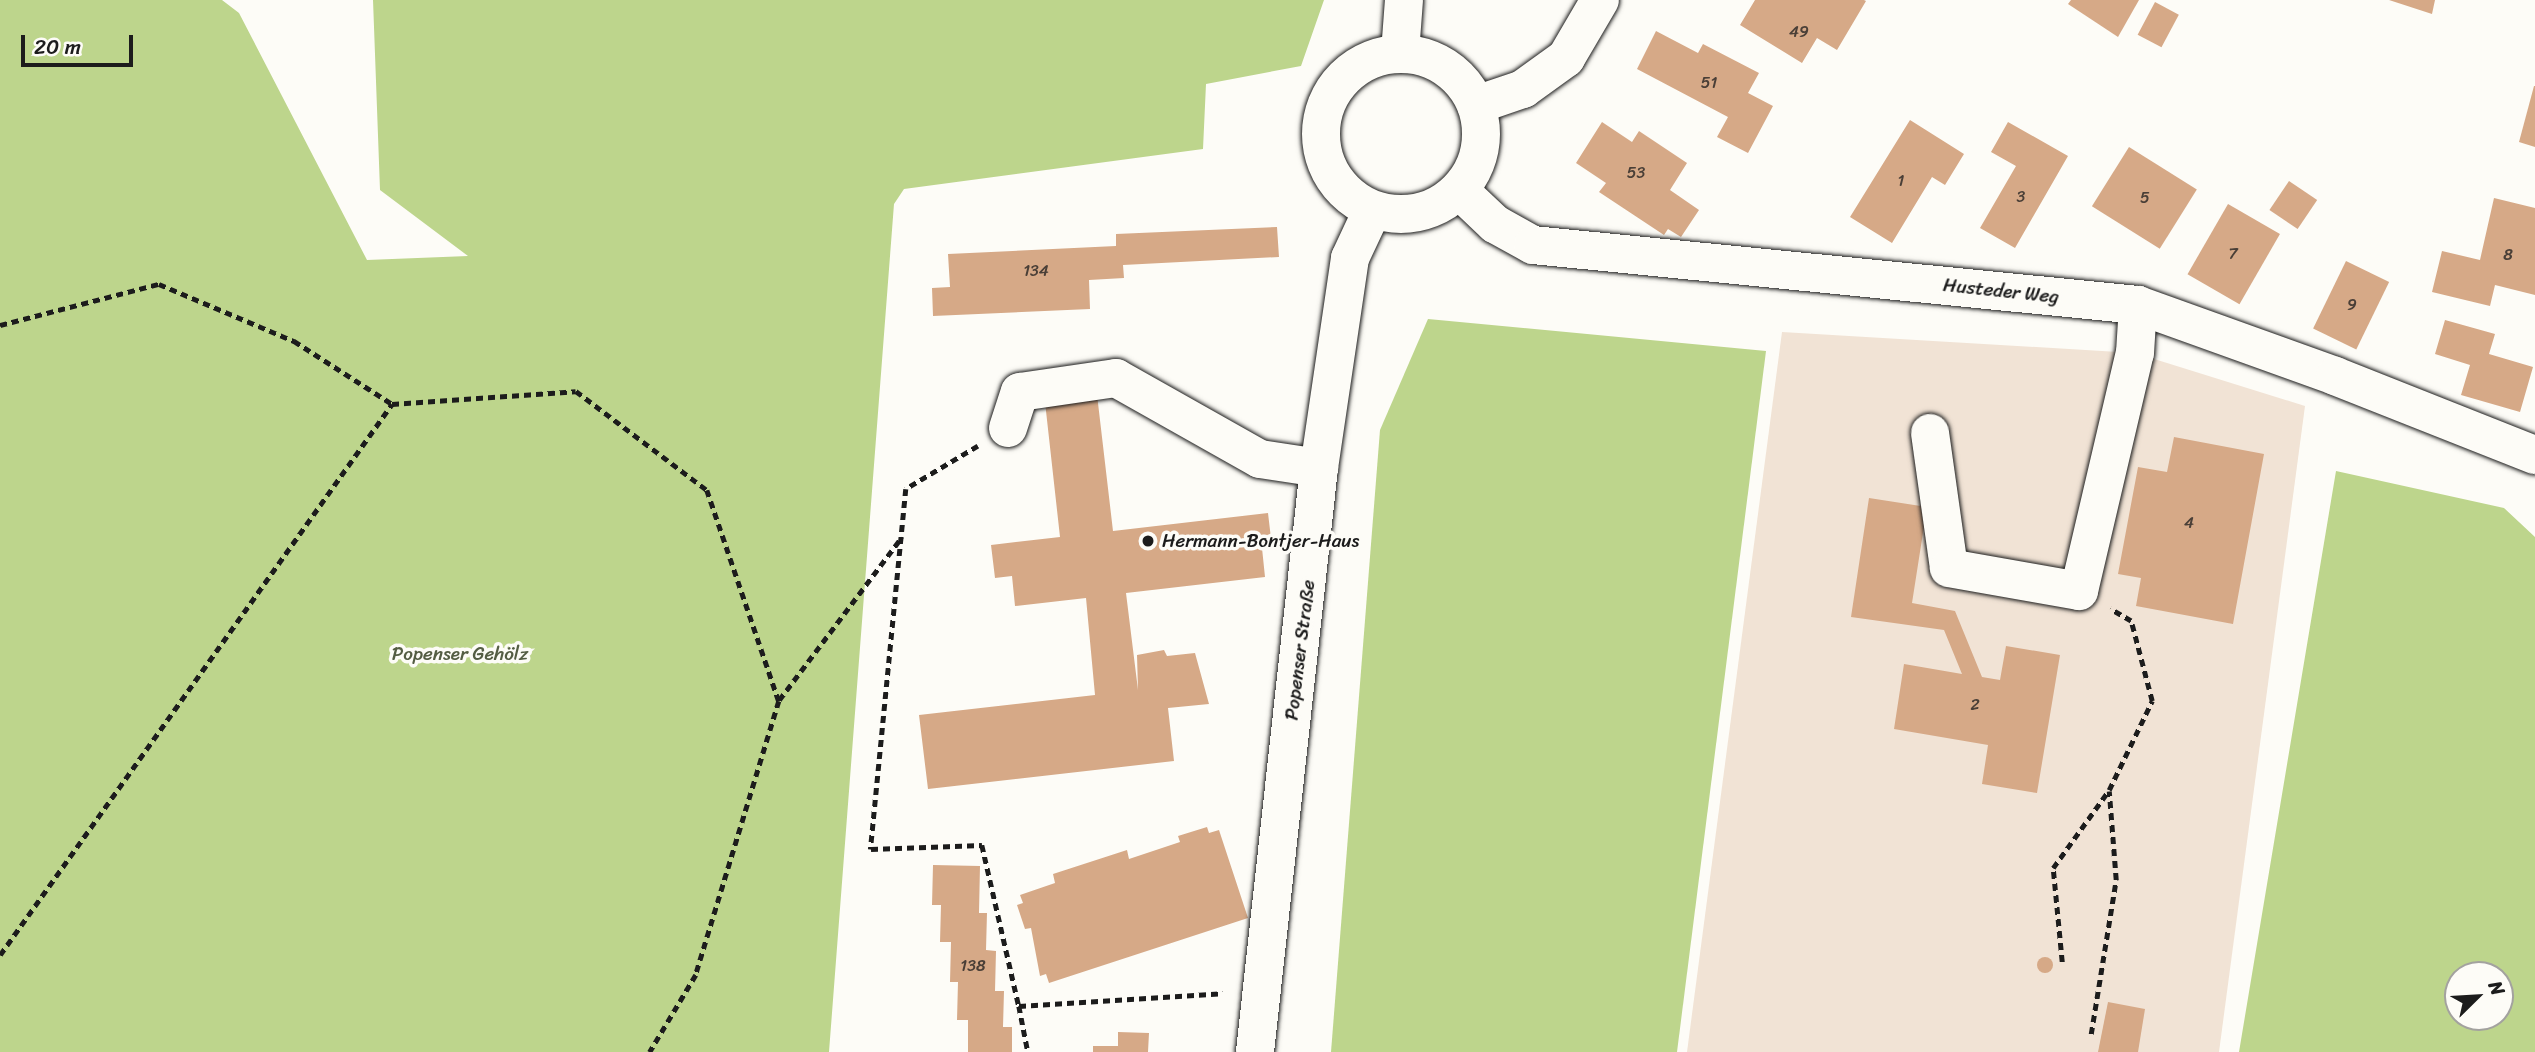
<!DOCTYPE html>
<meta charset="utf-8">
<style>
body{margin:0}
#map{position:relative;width:2535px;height:1052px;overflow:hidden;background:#fdfcf7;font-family:Sriracha,sans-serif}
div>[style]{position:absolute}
.built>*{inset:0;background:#f1e3d5}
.green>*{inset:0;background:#bdd58c}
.building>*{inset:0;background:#d6a987;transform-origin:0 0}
.round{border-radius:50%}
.path>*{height:4.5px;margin-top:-2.25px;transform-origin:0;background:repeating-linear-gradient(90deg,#1c1c1c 0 7px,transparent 0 12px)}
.roads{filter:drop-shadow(0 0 2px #1c1c1c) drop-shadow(0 0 2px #1c1c1c)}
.minor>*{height:38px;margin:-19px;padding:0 19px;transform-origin:19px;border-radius:19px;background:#fdfcf7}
.minor>.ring{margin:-19px;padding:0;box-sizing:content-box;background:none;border:38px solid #fdfcf7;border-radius:50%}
.dots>*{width:19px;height:19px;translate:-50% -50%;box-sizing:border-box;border:4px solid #fdfcf7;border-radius:50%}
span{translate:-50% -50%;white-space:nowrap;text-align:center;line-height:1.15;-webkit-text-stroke:7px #fdfcf7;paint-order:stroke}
.number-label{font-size:16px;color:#4a3f37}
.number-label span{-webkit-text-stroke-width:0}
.street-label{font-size:19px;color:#1c1c1c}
.poi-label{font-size:19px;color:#1c1c1c}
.left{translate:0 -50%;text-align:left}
.park-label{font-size:19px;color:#545d43}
.north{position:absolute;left:2444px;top:961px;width:70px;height:70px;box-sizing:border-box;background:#fdfcf7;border:2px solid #a3a29f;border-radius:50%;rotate:66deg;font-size:19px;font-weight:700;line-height:28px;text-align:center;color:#1c1c1c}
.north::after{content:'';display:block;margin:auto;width:24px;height:32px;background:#1c1c1c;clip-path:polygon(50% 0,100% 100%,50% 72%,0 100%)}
.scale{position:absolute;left:21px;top:35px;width:112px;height:32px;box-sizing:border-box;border:4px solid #1c1c1c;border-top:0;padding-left:9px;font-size:21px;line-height:24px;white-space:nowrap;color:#1c1c1c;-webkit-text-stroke:5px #fdfcf7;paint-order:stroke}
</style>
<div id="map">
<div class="built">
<div style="clip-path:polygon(1782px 332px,2135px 353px,2305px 406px,2219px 1052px,1687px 1052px)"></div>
</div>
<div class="green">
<div style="clip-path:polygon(0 0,222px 0,239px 13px,367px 260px,468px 256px,380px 190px,373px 0,1324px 0,1301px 66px,1206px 84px,1203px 149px,904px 189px,894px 204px,829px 1052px,0 1052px)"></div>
<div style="clip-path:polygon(1428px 319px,1766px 351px,1677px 1052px,1331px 1052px,1380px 430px)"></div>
<div style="clip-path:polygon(evenodd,2336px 471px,2504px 508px,2535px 537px,2535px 1052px,2239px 1052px,2336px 471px,2458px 975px,2500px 975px,2500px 1017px,2458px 1017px,2458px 975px)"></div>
</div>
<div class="building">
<div style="clip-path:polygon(1755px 0,1864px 0,1866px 1px,1837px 50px,1817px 38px,1802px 63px,1740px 25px)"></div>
<div style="clip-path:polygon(2071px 0,2139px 0,2118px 37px,2068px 4px)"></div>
<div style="clip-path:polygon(2389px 0,2435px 0,2432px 14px)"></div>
<div style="left:2155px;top:2px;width:27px;height:37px;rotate:28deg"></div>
<div style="clip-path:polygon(1656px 31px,1698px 53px,1703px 44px,1759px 73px,1748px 93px,1773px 106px,1748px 153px,1717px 137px,1728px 117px,1637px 69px)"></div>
<div style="clip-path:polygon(2534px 86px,2535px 86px,2535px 147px,2519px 142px)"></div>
<div style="clip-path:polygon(1910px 120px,1964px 154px,1945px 185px,1932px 177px,1892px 243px,1850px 217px)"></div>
<div style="clip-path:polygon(1602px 122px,1632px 142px,1639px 131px,1687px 163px,1670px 190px,1699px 210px,1681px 237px,1668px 229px,1664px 235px,1599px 192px,1606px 183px,1576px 163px)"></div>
<div style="clip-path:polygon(2008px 122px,2068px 156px,2015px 248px,1980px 228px,2016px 166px,1991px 152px)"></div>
<div style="left:2129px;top:147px;width:80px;height:70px;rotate:32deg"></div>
<div style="left:2289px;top:181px;width:34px;height:35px;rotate:34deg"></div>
<div style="clip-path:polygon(2494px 198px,2535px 208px,2535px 295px,2495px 285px,2490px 306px,2432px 292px,2442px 251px,2480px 260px)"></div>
<div style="left:2228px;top:204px;width:60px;height:81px;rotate:30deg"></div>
<div style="clip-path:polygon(1277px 227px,1279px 257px,1123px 265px,1124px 278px,1089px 280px,1090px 309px,933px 316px,932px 288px,950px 287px,948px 254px,1116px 246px,1116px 234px)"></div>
<div style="left:2346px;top:261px;width:48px;height:75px;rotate:26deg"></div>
<div style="clip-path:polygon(2445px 320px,2495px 334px,2489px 354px,2533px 367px,2520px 412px,2461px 395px,2470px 365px,2435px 354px)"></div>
<div style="clip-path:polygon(1096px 386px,1113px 531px,1268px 513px,1272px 547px,1262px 548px,1265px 577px,1126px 593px,1138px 690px,1137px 655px,1164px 650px,1167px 656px,1195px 653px,1209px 704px,1168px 708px,1174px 761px,928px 789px,919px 715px,1095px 695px,1086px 598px,1015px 606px,1012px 576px,995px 578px,991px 545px,1060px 537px,1044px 393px)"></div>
<div style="clip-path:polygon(2174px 437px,2264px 454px,2233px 624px,2136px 606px,2141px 578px,2118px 574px,2138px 467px,2167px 472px)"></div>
<div style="clip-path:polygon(1869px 498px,1927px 507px,1912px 603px,1955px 611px,1982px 677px,2000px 680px,2006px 646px,2060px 655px,2037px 793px,1982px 784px,1988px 745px,1894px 729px,1904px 664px,1962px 674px,1944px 630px,1851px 617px)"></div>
<div style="clip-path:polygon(1207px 827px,1209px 833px,1219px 830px,1248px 918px,1049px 983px,1046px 974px,1040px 976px,1031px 928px,1025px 929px,1017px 905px,1023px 903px,1020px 895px,1055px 883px,1053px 874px,1127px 850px,1129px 859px,1180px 842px,1178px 836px)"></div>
<div style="clip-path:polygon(933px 865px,980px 866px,979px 913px,987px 913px,986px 950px,996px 951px,995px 991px,1004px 991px,1003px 1027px,1012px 1027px,1012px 1052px,968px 1052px,968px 1020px,957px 1020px,958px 982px,950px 982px,951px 942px,940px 942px,941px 905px,932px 905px)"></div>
<div class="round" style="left:2037px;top:957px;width:16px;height:16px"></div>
<div style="clip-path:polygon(2108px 1002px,2145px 1009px,2138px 1052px,2098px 1052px)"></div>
<div style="clip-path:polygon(1118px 1032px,1149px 1033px,1148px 1052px,1093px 1052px,1093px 1046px,1118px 1046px)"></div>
</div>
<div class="path">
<div style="left:0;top:325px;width:164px;rotate:-14.5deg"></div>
<div style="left:159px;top:284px;width:147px;rotate:22.9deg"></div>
<div style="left:294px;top:341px;width:117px;rotate:32.7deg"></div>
<div style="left:392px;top:404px;width:184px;rotate:-4deg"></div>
<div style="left:576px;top:391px;width:164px;rotate:37.1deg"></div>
<div style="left:707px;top:490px;width:223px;rotate:71.2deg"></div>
<div style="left:779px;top:701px;width:286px;rotate:106.9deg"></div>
<div style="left:696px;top:975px;width:90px;rotate:120.9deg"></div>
<div style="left:978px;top:446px;width:84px;rotate:149.2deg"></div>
<div style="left:906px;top:489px;width:362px;rotate:95.6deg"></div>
<div style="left:871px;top:849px;width:111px;rotate:-2.1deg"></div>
<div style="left:982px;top:845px;width:165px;rotate:77.1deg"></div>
<div style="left:1019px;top:1006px;width:204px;rotate:-3.6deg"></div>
<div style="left:779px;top:700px;width:204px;rotate:-53deg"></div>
<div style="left:0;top:955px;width:676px;rotate:-54.57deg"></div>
<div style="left:2062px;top:962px;width:94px;rotate:-95.5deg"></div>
<div style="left:2053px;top:868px;width:96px;rotate:-54.3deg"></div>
<div style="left:2109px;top:790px;width:99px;rotate:-64.2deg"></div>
<div style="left:2152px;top:701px;width:83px;rotate:-104.7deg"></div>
<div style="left:2131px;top:621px;width:24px;rotate:-150deg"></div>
<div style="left:1019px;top:1006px;width:47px;rotate:78.9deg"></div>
<div style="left:2091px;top:1034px;width:156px;rotate:-80.8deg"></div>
<div style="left:2116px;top:880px;width:89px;rotate:-94.5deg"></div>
</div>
<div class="roads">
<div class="minor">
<div style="left:1400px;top:53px;width:53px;rotate:-85.7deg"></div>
<div class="ring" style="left:1321px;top:54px;width:122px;height:122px"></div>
<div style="left:1476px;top:105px;width:50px;rotate:-18.8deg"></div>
<div style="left:1523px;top:89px;width:53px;rotate:-35.8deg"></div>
<div style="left:1566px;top:58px;width:67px;rotate:-59.6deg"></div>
<div style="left:1459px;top:190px;width:50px;rotate:43.4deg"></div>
<div style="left:1495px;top:224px;width:43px;rotate:28.9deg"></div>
<div style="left:1533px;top:245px;width:608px;rotate:5.66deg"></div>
<div style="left:2138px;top:305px;width:209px;rotate:19.8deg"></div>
<div style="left:2335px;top:376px;width:215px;rotate:21.6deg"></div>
<div style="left:1008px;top:428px;width:38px;rotate:-72deg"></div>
<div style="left:1020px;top:392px;width:97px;rotate:-8.3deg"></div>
<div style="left:1116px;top:378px;width:165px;rotate:29.4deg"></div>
<div style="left:1260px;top:459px;width:60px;rotate:8.7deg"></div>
<div style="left:1930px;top:433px;width:136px;rotate:82deg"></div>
<div style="left:1949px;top:568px;width:132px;rotate:10deg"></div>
<div style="left:2079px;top:591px;width:244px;rotate:-76.8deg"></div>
<div style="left:2135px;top:353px;width:48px;rotate:-86.4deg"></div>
<div style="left:1255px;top:1052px;width:587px;rotate:-83.75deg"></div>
<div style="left:1319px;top:468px;width:212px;rotate:-81.6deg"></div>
<div style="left:1350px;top:258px;width:52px;rotate:-64.9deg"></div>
</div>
</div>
<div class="dots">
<div style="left:1148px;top:541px;background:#1c1c1c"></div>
</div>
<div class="number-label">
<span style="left:1799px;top:32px">49</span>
<span style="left:1709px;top:83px">51</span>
<span style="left:1636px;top:173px">53</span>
<span style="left:1901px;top:181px">1</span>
<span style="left:2021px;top:197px">3</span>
<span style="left:2145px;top:198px">5</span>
<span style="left:2233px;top:254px">7</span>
<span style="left:2508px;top:255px">8</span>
<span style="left:1036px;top:271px">134</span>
<span style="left:2352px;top:305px">9</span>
<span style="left:2189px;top:523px">4</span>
<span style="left:1975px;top:705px">2</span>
<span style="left:973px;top:966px">138</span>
</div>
<div class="street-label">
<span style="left:2001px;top:291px;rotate:6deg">Husteder Weg</span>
<span style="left:1300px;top:650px;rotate:-83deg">Popenser Straße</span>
</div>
<div class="poi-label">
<span class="left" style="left:1162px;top:541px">Hermann-Bontjer-Haus</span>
</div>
<div class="park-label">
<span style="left:460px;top:654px">Popenser Gehölz</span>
</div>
<div class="north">N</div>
<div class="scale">20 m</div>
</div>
